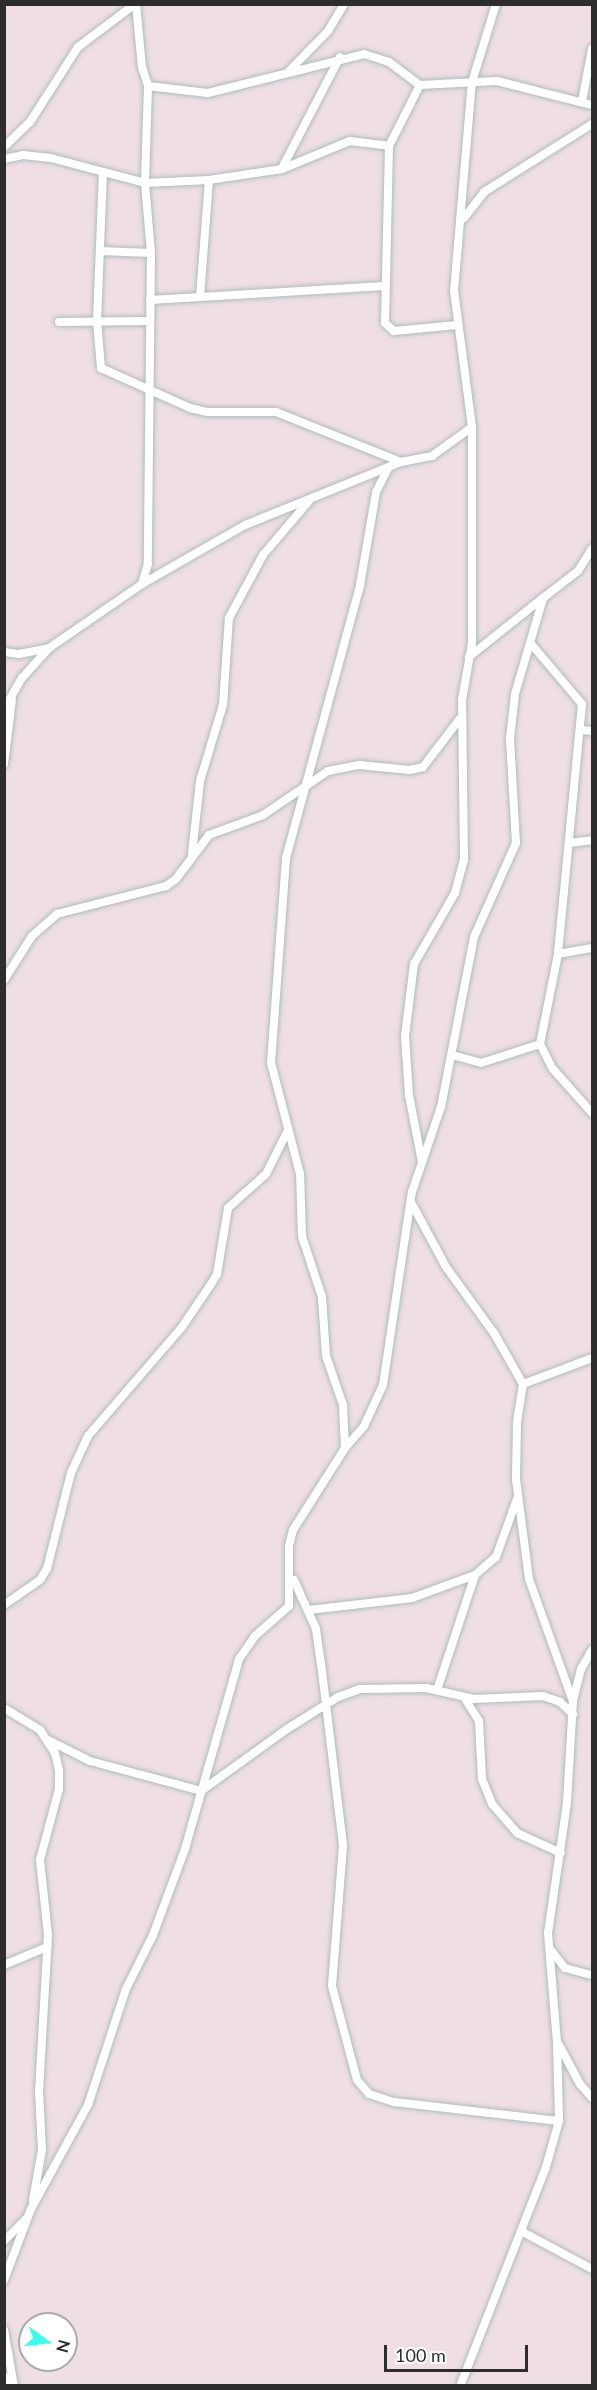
<!DOCTYPE html>
<style>
body{margin:0}
#map{position:relative;width:597px;height:2390px;overflow:hidden;background:#efdfe5;font-family:Lato,sans-serif}
div>[style]{position:absolute}
.roads{filter:drop-shadow(0 0 2px #afbdbc) drop-shadow(0 0 2px #afbdbc)}
.minor>*{height:8px;margin:-4px;padding:0 4px;transform-origin:4px;border-radius:4px;background:#fff}
span{translate:-50% -50%;white-space:nowrap;text-align:center;line-height:1.15;-webkit-text-stroke:4.5px #fff;paint-order:stroke}
.frame{position:absolute;inset:0;border:6px solid #2d2d2d;pointer-events:none}
.north{position:absolute;left:18px;top:2312px;width:60px;height:60px;box-sizing:border-box;background:#fff;border:2px solid #ababab;border-radius:50%;rotate:105deg;font-size:16px;font-weight:700;line-height:24px;text-align:center;color:#2d2d2d}
.north::after{content:'';display:block;margin:auto;width:21px;height:27px;background:#3cffec;clip-path:polygon(50% 0,100% 100%,50% 72%,0 100%)}
.scale{position:absolute;left:384px;top:2345px;width:144px;height:27px;box-sizing:border-box;border:3px solid #2d2d2d;border-top:0;padding-left:8px;font-size:18px;line-height:21px;white-space:nowrap;color:#2d2d2d;-webkit-text-stroke:4px #fff;paint-order:stroke}
</style>
<div id="map">
<div class="roads">
<div class="minor">
<div style="left:136px;top:4px;width:63px;rotate:84.6deg"></div>
<div style="left:142px;top:67px;width:20px;rotate:72deg"></div>
<div style="left:148px;top:86px;width:97px;rotate:91.8deg"></div>
<div style="left:145px;top:183px;width:70px;rotate:85.1deg"></div>
<div style="left:151px;top:253px;width:311px;rotate:90.6deg"></div>
<div style="left:148px;top:564px;width:21px;rotate:107deg"></div>
<div style="left:289px;top:71px;width:56px;rotate:-45.7deg"></div>
<div style="left:328px;top:31px;width:31px;rotate:-59deg"></div>
<div style="left:420px;top:85px;width:68px;rotate:116.9deg"></div>
<div style="left:389px;top:146px;width:177px;rotate:91.3deg"></div>
<div style="left:385px;top:323px;width:12px;rotate:42deg"></div>
<div style="left:394px;top:331px;width:63px;rotate:-5.4deg"></div>
<div style="left:148px;top:86px;width:60px;rotate:6.7deg"></div>
<div style="left:208px;top:93px;width:161px;rotate:-14deg"></div>
<div style="left:364px;top:54px;width:26px;rotate:18deg"></div>
<div style="left:389px;top:62px;width:39px;rotate:37deg"></div>
<div style="left:420px;top:85px;width:77px;rotate:-3deg"></div>
<div style="left:497px;top:81px;width:98px;rotate:14.2deg"></div>
<div style="left:582px;top:101px;width:53px;rotate:-79.1deg"></div>
<div style="left:4px;top:147px;width:36px;rotate:-44deg"></div>
<div style="left:30px;top:122px;width:89px;rotate:-57.4deg"></div>
<div style="left:78px;top:47px;width:71px;rotate:-37deg"></div>
<div style="left:4px;top:159px;width:19px;rotate:-12deg"></div>
<div style="left:23px;top:155px;width:28px;rotate:6deg"></div>
<div style="left:51px;top:158px;width:97px;rotate:14.9deg"></div>
<div style="left:145px;top:183px;width:64px;rotate:-2.7deg"></div>
<div style="left:209px;top:180px;width:74px;rotate:-8.6deg"></div>
<div style="left:282px;top:169px;width:74px;rotate:-22.4deg"></div>
<div style="left:350px;top:141px;width:39px;rotate:7deg"></div>
<div style="left:282px;top:168px;width:125px;rotate:-62.4deg"></div>
<div style="left:103px;top:172px;width:149px;rotate:92.3deg"></div>
<div style="left:97px;top:321px;width:47px;rotate:85.1deg"></div>
<div style="left:101px;top:368px;width:98px;rotate:24.2deg"></div>
<div style="left:190px;top:408px;width:18px;rotate:13deg"></div>
<div style="left:208px;top:412px;width:68px"></div>
<div style="left:276px;top:412px;width:135px;rotate:21.8deg"></div>
<div style="left:464px;top:218px;width:33px;rotate:-52deg"></div>
<div style="left:484px;top:192px;width:128px;rotate:-32.2deg"></div>
<div style="left:100px;top:251px;width:51px;rotate:2.2deg"></div>
<div style="left:200px;top:297px;width:117px;rotate:-85.6deg"></div>
<div style="left:150px;top:300px;width:235px;rotate:-3.4deg"></div>
<div style="left:59px;top:322px;width:90px;rotate:-0.6deg"></div>
<div style="left:532px;top:645px;width:77px;rotate:49.7deg"></div>
<div style="left:582px;top:704px;width:251px;rotate:95.5deg"></div>
<div style="left:558px;top:954px;width:92px;rotate:101.3deg"></div>
<div style="left:540px;top:1044px;width:28px;rotate:63deg"></div>
<div style="left:553px;top:1069px;width:59px;rotate:48.4deg"></div>
<div style="left:4px;top:652px;width:15px;rotate:8deg"></div>
<div style="left:19px;top:654px;width:31px;rotate:-11deg"></div>
<div style="left:469px;top:657px;width:95px;rotate:-38.6deg"></div>
<div style="left:4px;top:709px;width:36px;rotate:-60deg"></div>
<div style="left:22px;top:678px;width:40px;rotate:-48deg"></div>
<div style="left:49px;top:648px;width:113px;rotate:-34.5deg"></div>
<div style="left:142px;top:584px;width:119px;rotate:-29.8deg"></div>
<div style="left:245px;top:525px;width:168px;rotate:-22deg"></div>
<div style="left:401px;top:462px;width:32px;rotate:-11deg"></div>
<div style="left:432px;top:456px;width:49px;rotate:-35.9deg"></div>
<div style="left:581px;top:730px;width:11px;rotate:5deg"></div>
<div style="left:4px;top:764px;width:65px;rotate:-83deg"></div>
<div style="left:569px;top:843px;width:23px;rotate:-7deg"></div>
<div style="left:192px;top:854px;width:73px;rotate:-83.7deg"></div>
<div style="left:200px;top:781px;width:79px;rotate:-73.2deg"></div>
<div style="left:223px;top:705px;width:87px;rotate:-86.1deg"></div>
<div style="left:229px;top:618px;width:72px;rotate:-61.6deg"></div>
<div style="left:263px;top:555px;width:71px;rotate:-49.6deg"></div>
<div style="left:558px;top:954px;width:35px;rotate:-10deg"></div>
<div style="left:4px;top:980px;width:52px;rotate:-57.5deg"></div>
<div style="left:32px;top:936px;width:33px;rotate:-41deg"></div>
<div style="left:57px;top:914px;width:113px;rotate:-14.4deg"></div>
<div style="left:166px;top:886px;width:12px;rotate:-35deg"></div>
<div style="left:176px;top:879px;width:55px;rotate:-53.1deg"></div>
<div style="left:209px;top:835px;width:58px;rotate:-20.3deg"></div>
<div style="left:263px;top:815px;width:78px;rotate:-34.1deg"></div>
<div style="left:328px;top:771px;width:32px;rotate:-11deg"></div>
<div style="left:359px;top:765px;width:51px;rotate:5.6deg"></div>
<div style="left:410px;top:770px;width:13px;rotate:-13deg"></div>
<div style="left:423px;top:767px;width:64px;rotate:-52.6deg"></div>
<div style="left:452px;top:1055px;width:30px;rotate:15deg"></div>
<div style="left:481px;top:1063px;width:62px;rotate:-17.9deg"></div>
<div style="left:422px;top:1162px;width:68px;rotate:-101deg"></div>
<div style="left:409px;top:1095px;width:59px;rotate:-93.9deg"></div>
<div style="left:405px;top:1036px;width:73px;rotate:-82.9deg"></div>
<div style="left:414px;top:964px;width:82px;rotate:-60deg"></div>
<div style="left:455px;top:893px;width:34px;rotate:-75deg"></div>
<div style="left:464px;top:860px;width:160px;rotate:-90.7deg"></div>
<div style="left:462px;top:700px;width:58px;rotate:-80deg"></div>
<div style="left:472px;top:643px;width:216px;rotate:-90deg"></div>
<div style="left:472px;top:427px;width:137px;rotate:-97.5deg"></div>
<div style="left:454px;top:291px;width:210px;rotate:-85.1deg"></div>
<div style="left:472px;top:82px;width:82px;rotate:-72.9deg"></div>
<div style="left:412px;top:1204px;width:72px;rotate:61.6deg"></div>
<div style="left:446px;top:1267px;width:82px;rotate:54deg"></div>
<div style="left:494px;top:1333px;width:59px;rotate:60.4deg"></div>
<div style="left:523px;top:1384px;width:38px;rotate:99deg"></div>
<div style="left:517px;top:1422px;width:57px;rotate:91deg"></div>
<div style="left:516px;top:1479px;width:101px;rotate:82.6deg"></div>
<div style="left:529px;top:1579px;width:130px;rotate:70.2deg"></div>
<div style="left:573px;top:1701px;width:102px;rotate:93.4deg"></div>
<div style="left:567px;top:1803px;width:131px;rotate:98.3deg"></div>
<div style="left:548px;top:1933px;width:109px;rotate:85.3deg"></div>
<div style="left:557px;top:2042px;width:79px;rotate:88.5deg"></div>
<div style="left:559px;top:2121px;width:48px;rotate:105.8deg"></div>
<div style="left:546px;top:2167px;width:235px;rotate:111.4deg"></div>
<div style="left:523px;top:1384px;width:74px;rotate:-20.6deg"></div>
<div style="left:345px;top:1448px;width:43px;rotate:-92.7deg"></div>
<div style="left:343px;top:1405px;width:52px;rotate:-109.1deg"></div>
<div style="left:326px;top:1356px;width:59px;rotate:-93.9deg"></div>
<div style="left:322px;top:1297px;width:64px;rotate:-108.2deg"></div>
<div style="left:302px;top:1236px;width:62px;rotate:-91.8deg"></div>
<div style="left:300px;top:1174px;width:115px;rotate:-104.6deg"></div>
<div style="left:271px;top:1063px;width:206px;rotate:-85.8deg"></div>
<div style="left:286px;top:858px;width:283px;rotate:-74.8deg"></div>
<div style="left:360px;top:585px;width:94px;rotate:-80.2deg"></div>
<div style="left:376px;top:492px;width:27px;rotate:-63deg"></div>
<div style="left:294px;top:1580px;width:54px;rotate:65.8deg"></div>
<div style="left:316px;top:1629px;width:34px;rotate:82deg"></div>
<div style="left:321px;top:1663px;width:184px;rotate:83.1deg"></div>
<div style="left:343px;top:1846px;width:140px;rotate:94.5deg"></div>
<div style="left:332px;top:1986px;width:97px;rotate:75.1deg"></div>
<div style="left:357px;top:2080px;width:18px;rotate:49deg"></div>
<div style="left:369px;top:2094px;width:26px;rotate:18deg"></div>
<div style="left:394px;top:2102px;width:166px;rotate:6.6deg"></div>
<div style="left:4px;top:1605px;width:44px;rotate:-34.8deg"></div>
<div style="left:40px;top:1580px;width:13px;rotate:-58deg"></div>
<div style="left:47px;top:1569px;width:99px;rotate:-76deg"></div>
<div style="left:71px;top:1473px;width:41px;rotate:-65.3deg"></div>
<div style="left:88px;top:1436px;width:144px;rotate:-49.2deg"></div>
<div style="left:182px;top:1327px;width:52px;rotate:-56deg"></div>
<div style="left:211px;top:1284px;width:12px;rotate:-59deg"></div>
<div style="left:217px;top:1274px;width:67px;rotate:-80.5deg"></div>
<div style="left:228px;top:1208px;width:51px;rotate:-41.8deg"></div>
<div style="left:266px;top:1174px;width:47px;rotate:-63.4deg"></div>
<div style="left:309px;top:1610px;width:104px;rotate:-6.6deg"></div>
<div style="left:412px;top:1598px;width:67px;rotate:-20.1deg"></div>
<div style="left:475px;top:1575px;width:28px;rotate:-41deg"></div>
<div style="left:496px;top:1557px;width:62px;rotate:-70.1deg"></div>
<div style="left:437px;top:1690px;width:121px;rotate:-71.7deg"></div>
<div style="left:464px;top:1697px;width:28px;rotate:58deg"></div>
<div style="left:479px;top:1721px;width:58px;rotate:87deg"></div>
<div style="left:482px;top:1779px;width:27px;rotate:68deg"></div>
<div style="left:492px;top:1804px;width:38px;rotate:49deg"></div>
<div style="left:517px;top:1833px;width:48px;rotate:24.4deg"></div>
<div style="left:574px;top:1697px;width:29px;rotate:-76deg"></div>
<div style="left:581px;top:1669px;width:22px;rotate:-60deg"></div>
<div style="left:4px;top:1708px;width:42px;rotate:31.4deg"></div>
<div style="left:40px;top:1730px;width:27px;rotate:57deg"></div>
<div style="left:55px;top:1753px;width:17px;rotate:77deg"></div>
<div style="left:59px;top:1770px;width:19px;rotate:90deg"></div>
<div style="left:59px;top:1789px;width:73px;rotate:105deg"></div>
<div style="left:40px;top:1860px;width:75px;rotate:83.9deg"></div>
<div style="left:48px;top:1935px;width:157px;rotate:93.3deg"></div>
<div style="left:39px;top:2092px;width:58px;rotate:87deg"></div>
<div style="left:42px;top:2150px;width:51px;rotate:100.2deg"></div>
<div style="left:48px;top:1740px;width:47px;rotate:26.6deg"></div>
<div style="left:90px;top:1761px;width:115px;rotate:15.1deg"></div>
<div style="left:201px;top:1791px;width:106px;rotate:-35.8deg"></div>
<div style="left:287px;top:1729px;width:60px;rotate:-32.1deg"></div>
<div style="left:338px;top:1697px;width:23px;rotate:-20deg"></div>
<div style="left:360px;top:1689px;width:66px;rotate:-0.9deg"></div>
<div style="left:426px;top:1688px;width:49px;rotate:12.9deg"></div>
<div style="left:474px;top:1699px;width:69px;rotate:-2.5deg"></div>
<div style="left:543px;top:1696px;width:18px;rotate:19deg"></div>
<div style="left:560px;top:1702px;width:18px;rotate:43deg"></div>
<div style="left:550px;top:1949px;width:24px;rotate:52deg"></div>
<div style="left:565px;top:1968px;width:28px;rotate:15deg"></div>
<div style="left:4px;top:1965px;width:47px;rotate:-22.7deg"></div>
<div style="left:559px;top:2045px;width:44px;rotate:61.7deg"></div>
<div style="left:580px;top:2084px;width:18px;rotate:49deg"></div>
<div style="left:521px;top:2231px;width:81px;rotate:28.2deg"></div>
<div style="left:4px;top:2241px;width:33px;rotate:-45deg"></div>
<div style="left:4px;top:2280px;width:76px;rotate:-69.2deg"></div>
<div style="left:31px;top:2209px;width:119px;rotate:-61.3deg"></div>
<div style="left:88px;top:2105px;width:122px;rotate:-71.9deg"></div>
<div style="left:126px;top:1989px;width:60px;rotate:-63.4deg"></div>
<div style="left:153px;top:1935px;width:92px;rotate:-69.6deg"></div>
<div style="left:185px;top:1849px;width:198px;rotate:-74.1deg"></div>
<div style="left:239px;top:1659px;width:28px;rotate:-55deg"></div>
<div style="left:255px;top:1636px;width:45px;rotate:-41.4deg"></div>
<div style="left:289px;top:1606px;width:60px;rotate:-90deg"></div>
<div style="left:289px;top:1546px;width:16px;rotate:-76deg"></div>
<div style="left:293px;top:1530px;width:97px;rotate:-57.6deg"></div>
<div style="left:345px;top:1448px;width:29px;rotate:-49deg"></div>
<div style="left:364px;top:1426px;width:45px;rotate:-65.1deg"></div>
<div style="left:383px;top:1385px;width:195px;rotate:-81.5deg"></div>
<div style="left:412px;top:1192px;width:90px;rotate:-71.2deg"></div>
<div style="left:441px;top:1107px;width:173px;rotate:-79deg"></div>
<div style="left:474px;top:937px;width:103px;rotate:-65.9deg"></div>
<div style="left:516px;top:843px;width:105px;rotate:-93.3deg"></div>
<div style="left:510px;top:738px;width:44px;rotate:-83.5deg"></div>
<div style="left:515px;top:694px;width:100px;rotate:-73.7deg"></div>
<div style="left:543px;top:598px;width:44px;rotate:-37.6deg"></div>
<div style="left:578px;top:571px;width:26px;rotate:-58deg"></div>
<div style="left:4px;top:2330px;width:57px;rotate:79.9deg"></div>
<div style="left:4px;top:2376px;width:12px;rotate:59deg"></div>
</div>
</div>
<div class="frame"></div>
<div class="north">N</div>
<div class="scale">100 m</div>
</div>
